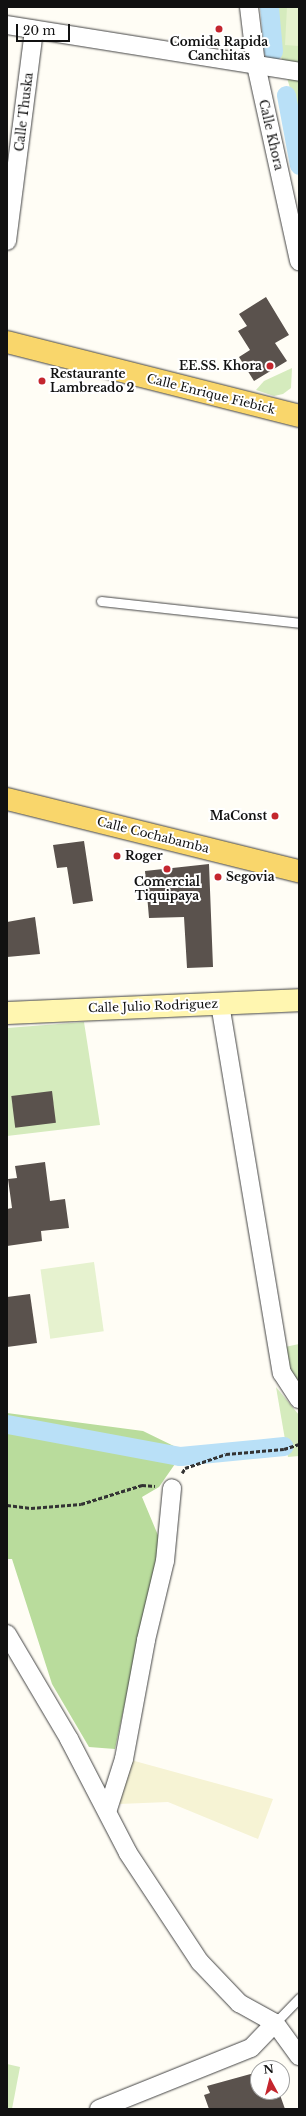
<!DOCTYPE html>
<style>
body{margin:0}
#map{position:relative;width:306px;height:2116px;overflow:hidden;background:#fffdf5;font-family:"Libre Baskerville",serif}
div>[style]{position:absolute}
.farmland>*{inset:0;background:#f6f3d4}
.green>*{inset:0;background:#d5ebbd}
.forest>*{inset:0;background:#b9dc9c}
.pitch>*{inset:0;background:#e6f2cf;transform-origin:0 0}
.canal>*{height:19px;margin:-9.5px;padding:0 9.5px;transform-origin:9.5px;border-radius:9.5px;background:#b9e0f7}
.building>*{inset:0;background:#5a524d;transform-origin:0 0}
.path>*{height:2.5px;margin-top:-1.25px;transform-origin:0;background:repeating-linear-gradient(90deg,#333 0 4px,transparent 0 6px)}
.roads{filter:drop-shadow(0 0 1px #444) drop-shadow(0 0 1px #444)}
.lane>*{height:9px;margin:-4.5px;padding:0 4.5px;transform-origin:4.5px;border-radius:4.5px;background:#fff}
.street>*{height:18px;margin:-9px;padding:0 9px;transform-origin:9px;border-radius:9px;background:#fff}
.secondary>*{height:22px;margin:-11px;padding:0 11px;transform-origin:11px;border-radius:11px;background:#fff6b0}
.primary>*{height:22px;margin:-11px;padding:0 11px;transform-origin:11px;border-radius:11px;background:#f9d66b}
.dots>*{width:11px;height:11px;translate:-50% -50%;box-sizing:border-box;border:2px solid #fff;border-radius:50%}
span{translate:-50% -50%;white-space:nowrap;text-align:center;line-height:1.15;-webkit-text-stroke:4px #fff;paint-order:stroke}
.poi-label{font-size:12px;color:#111;font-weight:700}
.right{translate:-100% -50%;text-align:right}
.left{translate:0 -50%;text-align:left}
.street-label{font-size:12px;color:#111}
.frame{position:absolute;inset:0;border:8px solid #111;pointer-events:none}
.north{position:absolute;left:250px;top:2060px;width:40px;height:40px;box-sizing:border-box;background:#fff;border:1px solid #a0a0a0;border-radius:50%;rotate:353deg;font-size:11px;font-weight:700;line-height:16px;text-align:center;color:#111}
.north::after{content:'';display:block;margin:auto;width:14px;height:18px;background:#c4262e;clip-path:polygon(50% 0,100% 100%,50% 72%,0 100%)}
.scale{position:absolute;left:16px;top:24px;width:54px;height:18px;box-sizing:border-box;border:2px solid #111;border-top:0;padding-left:5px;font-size:12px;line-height:14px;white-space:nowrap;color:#111;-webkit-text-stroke:3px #fff;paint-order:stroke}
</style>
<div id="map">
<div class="farmland">
<div style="clip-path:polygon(131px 1760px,273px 1799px,258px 1839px,168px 1802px,119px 1804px)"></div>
</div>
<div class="green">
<div style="clip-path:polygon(275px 7px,299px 7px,299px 120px,278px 46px)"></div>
<div style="clip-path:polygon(292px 368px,291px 388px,283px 394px,274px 396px,256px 390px,264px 381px)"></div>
<div style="clip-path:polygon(84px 1022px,100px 1125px,7px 1136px,7px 1028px)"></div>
<div style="clip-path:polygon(299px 1344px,299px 1386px,290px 1373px,285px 1347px)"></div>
<div style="clip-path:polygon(276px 1387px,299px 1415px,299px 1456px,288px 1457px)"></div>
<div style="clip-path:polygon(7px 2064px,20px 2067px,12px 2109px,7px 2109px)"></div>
</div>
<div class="forest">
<div style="clip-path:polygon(7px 1413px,143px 1431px,184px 1451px,159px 1487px,142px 1497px,160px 1540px,115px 1749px,89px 1747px,52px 1684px,12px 1559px,7px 1559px)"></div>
</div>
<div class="pitch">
<div style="clip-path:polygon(287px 7px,299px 7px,299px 46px,285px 45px)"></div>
<div style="left:94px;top:1262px;width:70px;height:54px;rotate:82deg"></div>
</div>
<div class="canal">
<div style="left:269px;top:7px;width:44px;rotate:84.8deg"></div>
<div style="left:286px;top:95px;width:71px;rotate:79.5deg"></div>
<div style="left:7px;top:1424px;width:176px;rotate:10.5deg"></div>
<div style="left:180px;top:1456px;width:104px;rotate:-5.5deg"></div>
</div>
<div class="building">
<div style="clip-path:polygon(266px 297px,289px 335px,275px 343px,287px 361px,254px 381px,239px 357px,250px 350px,238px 331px,247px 326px,239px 314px)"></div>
<div style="clip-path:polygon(84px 841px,93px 901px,73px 904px,67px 867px,57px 868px,53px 845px)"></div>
<div style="clip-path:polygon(209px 864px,213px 967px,187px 968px,184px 917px,149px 918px,145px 871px)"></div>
<div style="clip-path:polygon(35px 917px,40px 954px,7px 957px,7px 922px)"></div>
<div style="left:52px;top:1091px;width:32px;height:41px;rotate:83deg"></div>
<div style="clip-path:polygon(45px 1162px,50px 1201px,65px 1199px,69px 1228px,41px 1231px,42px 1241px,7px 1246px,7px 1209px,12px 1208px,8px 1179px,17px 1178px,15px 1166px)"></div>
<div style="clip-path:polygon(30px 1294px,37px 1343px,7px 1347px,7px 1297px)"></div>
<div style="clip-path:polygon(258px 2072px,258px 2092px,279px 2092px,285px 2109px,209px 2109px,204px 2095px,210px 2093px,207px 2086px)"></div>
</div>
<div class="path">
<div style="left:182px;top:1473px;width:6px;rotate:-59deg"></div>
<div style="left:185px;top:1468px;width:43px;rotate:-18.9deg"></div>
<div style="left:226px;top:1454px;width:58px;rotate:-4.9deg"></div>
<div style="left:284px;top:1449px;width:16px;rotate:-18deg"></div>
<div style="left:7px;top:1505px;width:24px;rotate:7deg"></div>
<div style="left:31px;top:1508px;width:50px;rotate:-4.6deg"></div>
<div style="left:81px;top:1504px;width:64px;rotate:-17.3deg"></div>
<div style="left:142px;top:1485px;width:13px;rotate:4deg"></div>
</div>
<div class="roads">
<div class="lane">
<div style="left:101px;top:601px;width:199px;rotate:6.3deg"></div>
<div style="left:275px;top:2023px;width:35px;rotate:-46deg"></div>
</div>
<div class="street">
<div style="left:249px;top:7px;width:58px;rotate:83.1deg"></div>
<div style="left:256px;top:65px;width:201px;rotate:77.6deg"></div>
<div style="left:7px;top:25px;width:296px;rotate:9.1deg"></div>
<div style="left:7px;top:241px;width:213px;rotate:-82.7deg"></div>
<div style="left:220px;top:1004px;width:374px;rotate:80.5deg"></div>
<div style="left:282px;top:1373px;width:31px;rotate:57deg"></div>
<div style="left:7px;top:1634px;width:122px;rotate:59.4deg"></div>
<div style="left:69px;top:1739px;width:128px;rotate:62.6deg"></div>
<div style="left:128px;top:1853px;width:131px;rotate:56.6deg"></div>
<div style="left:200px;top:1962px;width:57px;rotate:46.4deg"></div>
<div style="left:239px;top:2003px;width:41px;rotate:29.1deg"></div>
<div style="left:275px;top:2023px;width:41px;rotate:54deg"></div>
<div style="left:108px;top:1809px;width:52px;rotate:-72.3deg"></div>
<div style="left:124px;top:1759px;width:121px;rotate:-79.5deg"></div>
<div style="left:146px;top:1640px;width:81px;rotate:-76.5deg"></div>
<div style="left:165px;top:1561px;width:73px;rotate:-84.5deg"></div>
<div style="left:99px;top:2109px;width:164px;rotate:-21.9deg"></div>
<div style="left:251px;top:2048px;width:35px;rotate:-46deg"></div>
</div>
<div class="secondary">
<div style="left:7px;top:1013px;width:292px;rotate:-2.5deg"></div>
</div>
<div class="primary">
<div style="left:7px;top:342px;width:301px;rotate:14.2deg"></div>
<div style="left:7px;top:799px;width:301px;rotate:13.9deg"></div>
</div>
</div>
<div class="dots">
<div style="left:219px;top:29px;background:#c4262e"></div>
<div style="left:270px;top:366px;background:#c4262e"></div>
<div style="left:42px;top:381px;background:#c4262e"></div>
<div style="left:275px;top:816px;background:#c4262e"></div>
<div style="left:117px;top:856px;background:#c4262e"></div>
<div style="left:167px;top:869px;background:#c4262e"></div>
<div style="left:218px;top:877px;background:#c4262e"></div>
</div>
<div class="poi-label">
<span style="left:219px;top:49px">Comida Rapida<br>Canchitas</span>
<span class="right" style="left:262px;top:366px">EE.SS. Khora</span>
<span class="left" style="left:50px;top:381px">Restaurante<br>Lambreado 2</span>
<span class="right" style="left:267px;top:816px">MaConst</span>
<span class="left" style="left:125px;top:856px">Roger</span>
<span class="left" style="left:226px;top:877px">Segovia</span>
<span style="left:167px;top:889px">Comercial<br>Tiquipaya</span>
</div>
<div class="street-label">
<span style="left:24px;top:112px;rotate:-83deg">Calle Thuska</span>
<span style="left:271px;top:135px;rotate:77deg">Calle Khora</span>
<span style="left:211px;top:394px;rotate:14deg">Calle Enrique Fiebick</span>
<span style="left:153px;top:835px;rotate:14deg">Calle Cochabamba</span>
<span style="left:153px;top:1006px;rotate:-2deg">Calle Julio Rodriguez</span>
</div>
<div class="frame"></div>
<div class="north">N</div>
<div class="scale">20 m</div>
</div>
